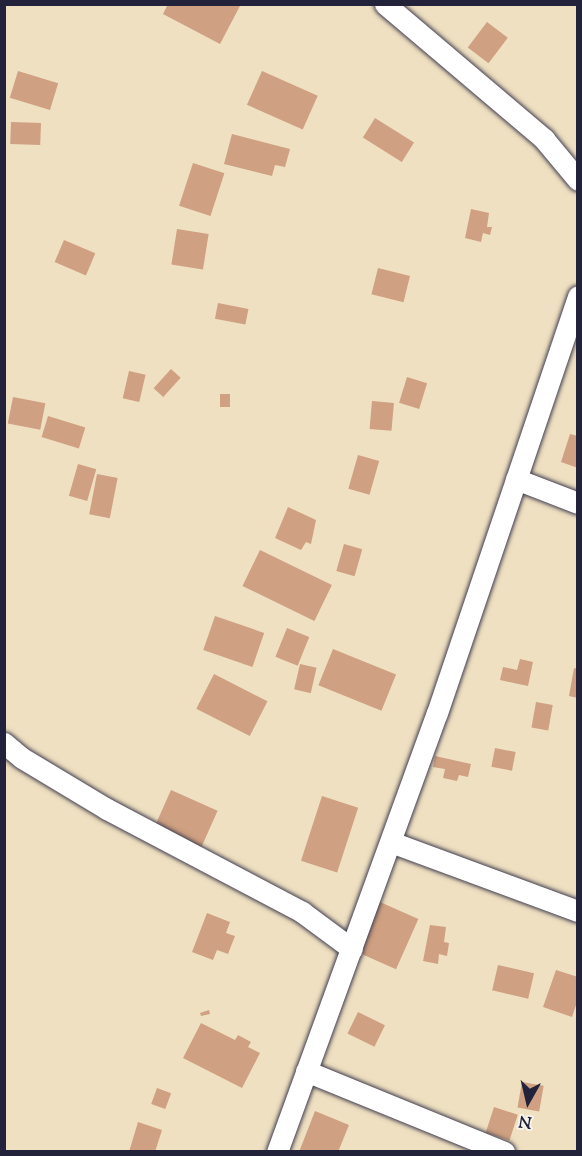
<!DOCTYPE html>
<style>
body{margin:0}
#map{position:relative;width:582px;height:1156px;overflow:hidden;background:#efe0c1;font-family:"Sorts Mill Goudy",serif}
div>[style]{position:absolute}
.building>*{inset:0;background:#cfa081;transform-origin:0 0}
.roads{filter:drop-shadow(0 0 2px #413e4f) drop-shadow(0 0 2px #413e4f)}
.minor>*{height:21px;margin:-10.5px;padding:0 10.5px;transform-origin:10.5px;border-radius:10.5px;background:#fff}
span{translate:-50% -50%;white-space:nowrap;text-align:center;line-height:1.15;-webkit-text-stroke:4.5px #f7f3e8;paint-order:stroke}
.frame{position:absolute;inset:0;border:6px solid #22223b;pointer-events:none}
.north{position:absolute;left:498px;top:1072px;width:60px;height:60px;-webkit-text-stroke:4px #f7f3e8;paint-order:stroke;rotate:188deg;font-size:16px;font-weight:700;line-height:24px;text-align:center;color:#22223b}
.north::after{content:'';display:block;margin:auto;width:21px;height:27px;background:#22223b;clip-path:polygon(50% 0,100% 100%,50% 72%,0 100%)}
</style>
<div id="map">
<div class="building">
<div style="clip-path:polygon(168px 4px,241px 4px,220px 44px,163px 14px)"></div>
<div style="left:487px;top:22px;width:26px;height:32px;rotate:37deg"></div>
<div style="left:18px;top:71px;width:42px;height:28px;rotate:17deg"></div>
<div style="left:262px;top:71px;width:61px;height:37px;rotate:24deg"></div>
<div style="left:375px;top:118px;width:46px;height:23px;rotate:32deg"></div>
<div style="left:11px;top:122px;width:30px;height:22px;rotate:2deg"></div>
<div style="clip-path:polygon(232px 134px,290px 149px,285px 167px,275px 165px,272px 176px,224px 164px)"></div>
<div style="left:193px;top:163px;width:33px;height:45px;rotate:18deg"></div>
<div style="clip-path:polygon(471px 209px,489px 213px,487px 227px,492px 227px,490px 235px,483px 233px,481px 242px,465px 238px)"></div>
<div style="left:177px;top:229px;width:32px;height:36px;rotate:9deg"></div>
<div style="left:64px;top:240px;width:34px;height:24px;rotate:23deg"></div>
<div style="left:378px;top:268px;width:33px;height:27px;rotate:14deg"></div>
<div style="left:218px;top:303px;width:31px;height:16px;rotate:11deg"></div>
<div style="left:171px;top:369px;width:13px;height:26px;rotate:42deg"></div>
<div style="left:129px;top:371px;width:17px;height:28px;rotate:13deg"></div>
<div style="left:407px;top:377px;width:21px;height:27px;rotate:17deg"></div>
<div style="left:220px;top:394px;width:10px;height:13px"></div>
<div style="left:13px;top:397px;width:33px;height:27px;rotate:11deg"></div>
<div style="left:372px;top:401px;width:22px;height:28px;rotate:5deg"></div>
<div style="left:48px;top:416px;width:39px;height:22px;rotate:17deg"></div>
<div style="clip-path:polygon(570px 434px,578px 436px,578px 468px,561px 462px)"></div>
<div style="left:358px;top:455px;width:22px;height:35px;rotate:16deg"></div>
<div style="left:78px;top:464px;width:19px;height:33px;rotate:16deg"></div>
<div style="left:97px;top:474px;width:21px;height:41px;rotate:11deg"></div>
<div style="clip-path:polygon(288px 507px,316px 520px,311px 544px,306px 542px,301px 550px,275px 538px)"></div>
<div style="left:344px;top:544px;width:19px;height:28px;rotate:16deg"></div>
<div style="left:260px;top:550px;width:80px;height:40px;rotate:26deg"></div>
<div style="left:215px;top:616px;width:52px;height:36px;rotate:19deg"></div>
<div style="left:287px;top:628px;width:24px;height:31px;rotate:22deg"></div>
<div style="left:333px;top:649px;width:68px;height:39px;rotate:22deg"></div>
<div style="clip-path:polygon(520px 659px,533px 662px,528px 686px,500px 680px,503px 667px,517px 670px)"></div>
<div style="left:300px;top:664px;width:17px;height:26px;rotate:13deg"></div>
<div style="clip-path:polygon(574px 668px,578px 669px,578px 698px,569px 696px)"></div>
<div style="left:214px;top:674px;width:60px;height:39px;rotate:27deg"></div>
<div style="left:536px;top:702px;width:17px;height:26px;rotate:10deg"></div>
<div style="left:495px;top:748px;width:21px;height:19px;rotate:11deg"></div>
<div style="clip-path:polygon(435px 756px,471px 764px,468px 777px,459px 775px,457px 781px,443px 778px,445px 769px,433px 767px)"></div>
<div style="left:171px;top:790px;width:51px;height:40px;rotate:24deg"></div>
<div style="left:322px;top:796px;width:38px;height:68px;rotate:18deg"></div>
<div style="left:380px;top:902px;width:42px;height:55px;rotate:24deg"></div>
<div style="clip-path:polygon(207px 913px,230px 922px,226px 933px,235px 936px,228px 954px,217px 950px,213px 960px,192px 952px)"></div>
<div style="clip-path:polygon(430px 925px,446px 927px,444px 942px,449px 943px,447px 956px,439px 954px,438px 964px,423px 961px)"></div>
<div style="left:498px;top:965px;width:37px;height:26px;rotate:13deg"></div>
<div style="clip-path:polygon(556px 970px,578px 977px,578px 999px,572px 1017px,543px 1007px)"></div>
<div style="clip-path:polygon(209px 1010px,210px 1014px,201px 1016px,200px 1013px)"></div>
<div style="left:358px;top:1012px;width:30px;height:24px;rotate:26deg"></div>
<div style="clip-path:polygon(201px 1023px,235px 1040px,238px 1035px,251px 1042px,248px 1047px,260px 1053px,242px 1088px,183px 1058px)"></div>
<div style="left:522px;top:1082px;width:22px;height:26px;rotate:10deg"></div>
<div style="left:157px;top:1088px;width:15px;height:17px;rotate:20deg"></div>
<div style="left:494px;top:1107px;width:25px;height:27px;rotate:18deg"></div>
<div style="clip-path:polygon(315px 1111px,349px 1125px,338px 1152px,299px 1152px)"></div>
<div style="clip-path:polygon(138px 1122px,162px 1130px,155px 1152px,129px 1152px)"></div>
</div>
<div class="roads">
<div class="minor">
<div style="left:385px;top:4px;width:209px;rotate:40.3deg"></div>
<div style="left:544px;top:139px;width:53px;rotate:50.3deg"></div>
<div style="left:516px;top:479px;width:66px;rotate:21.2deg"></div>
<div style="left:4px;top:743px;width:23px;rotate:40deg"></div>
<div style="left:22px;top:758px;width:99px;rotate:31deg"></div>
<div style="left:107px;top:809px;width:221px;rotate:27.8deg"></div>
<div style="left:302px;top:912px;width:62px;rotate:36.5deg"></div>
<div style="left:391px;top:842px;width:199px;rotate:20.3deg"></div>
<div style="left:306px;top:1071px;width:214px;rotate:22.2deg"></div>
<div style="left:277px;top:1152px;width:467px;rotate:-70deg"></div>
<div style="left:437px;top:713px;width:440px;rotate:-71.3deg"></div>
</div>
</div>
<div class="frame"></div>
<div class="north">N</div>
</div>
